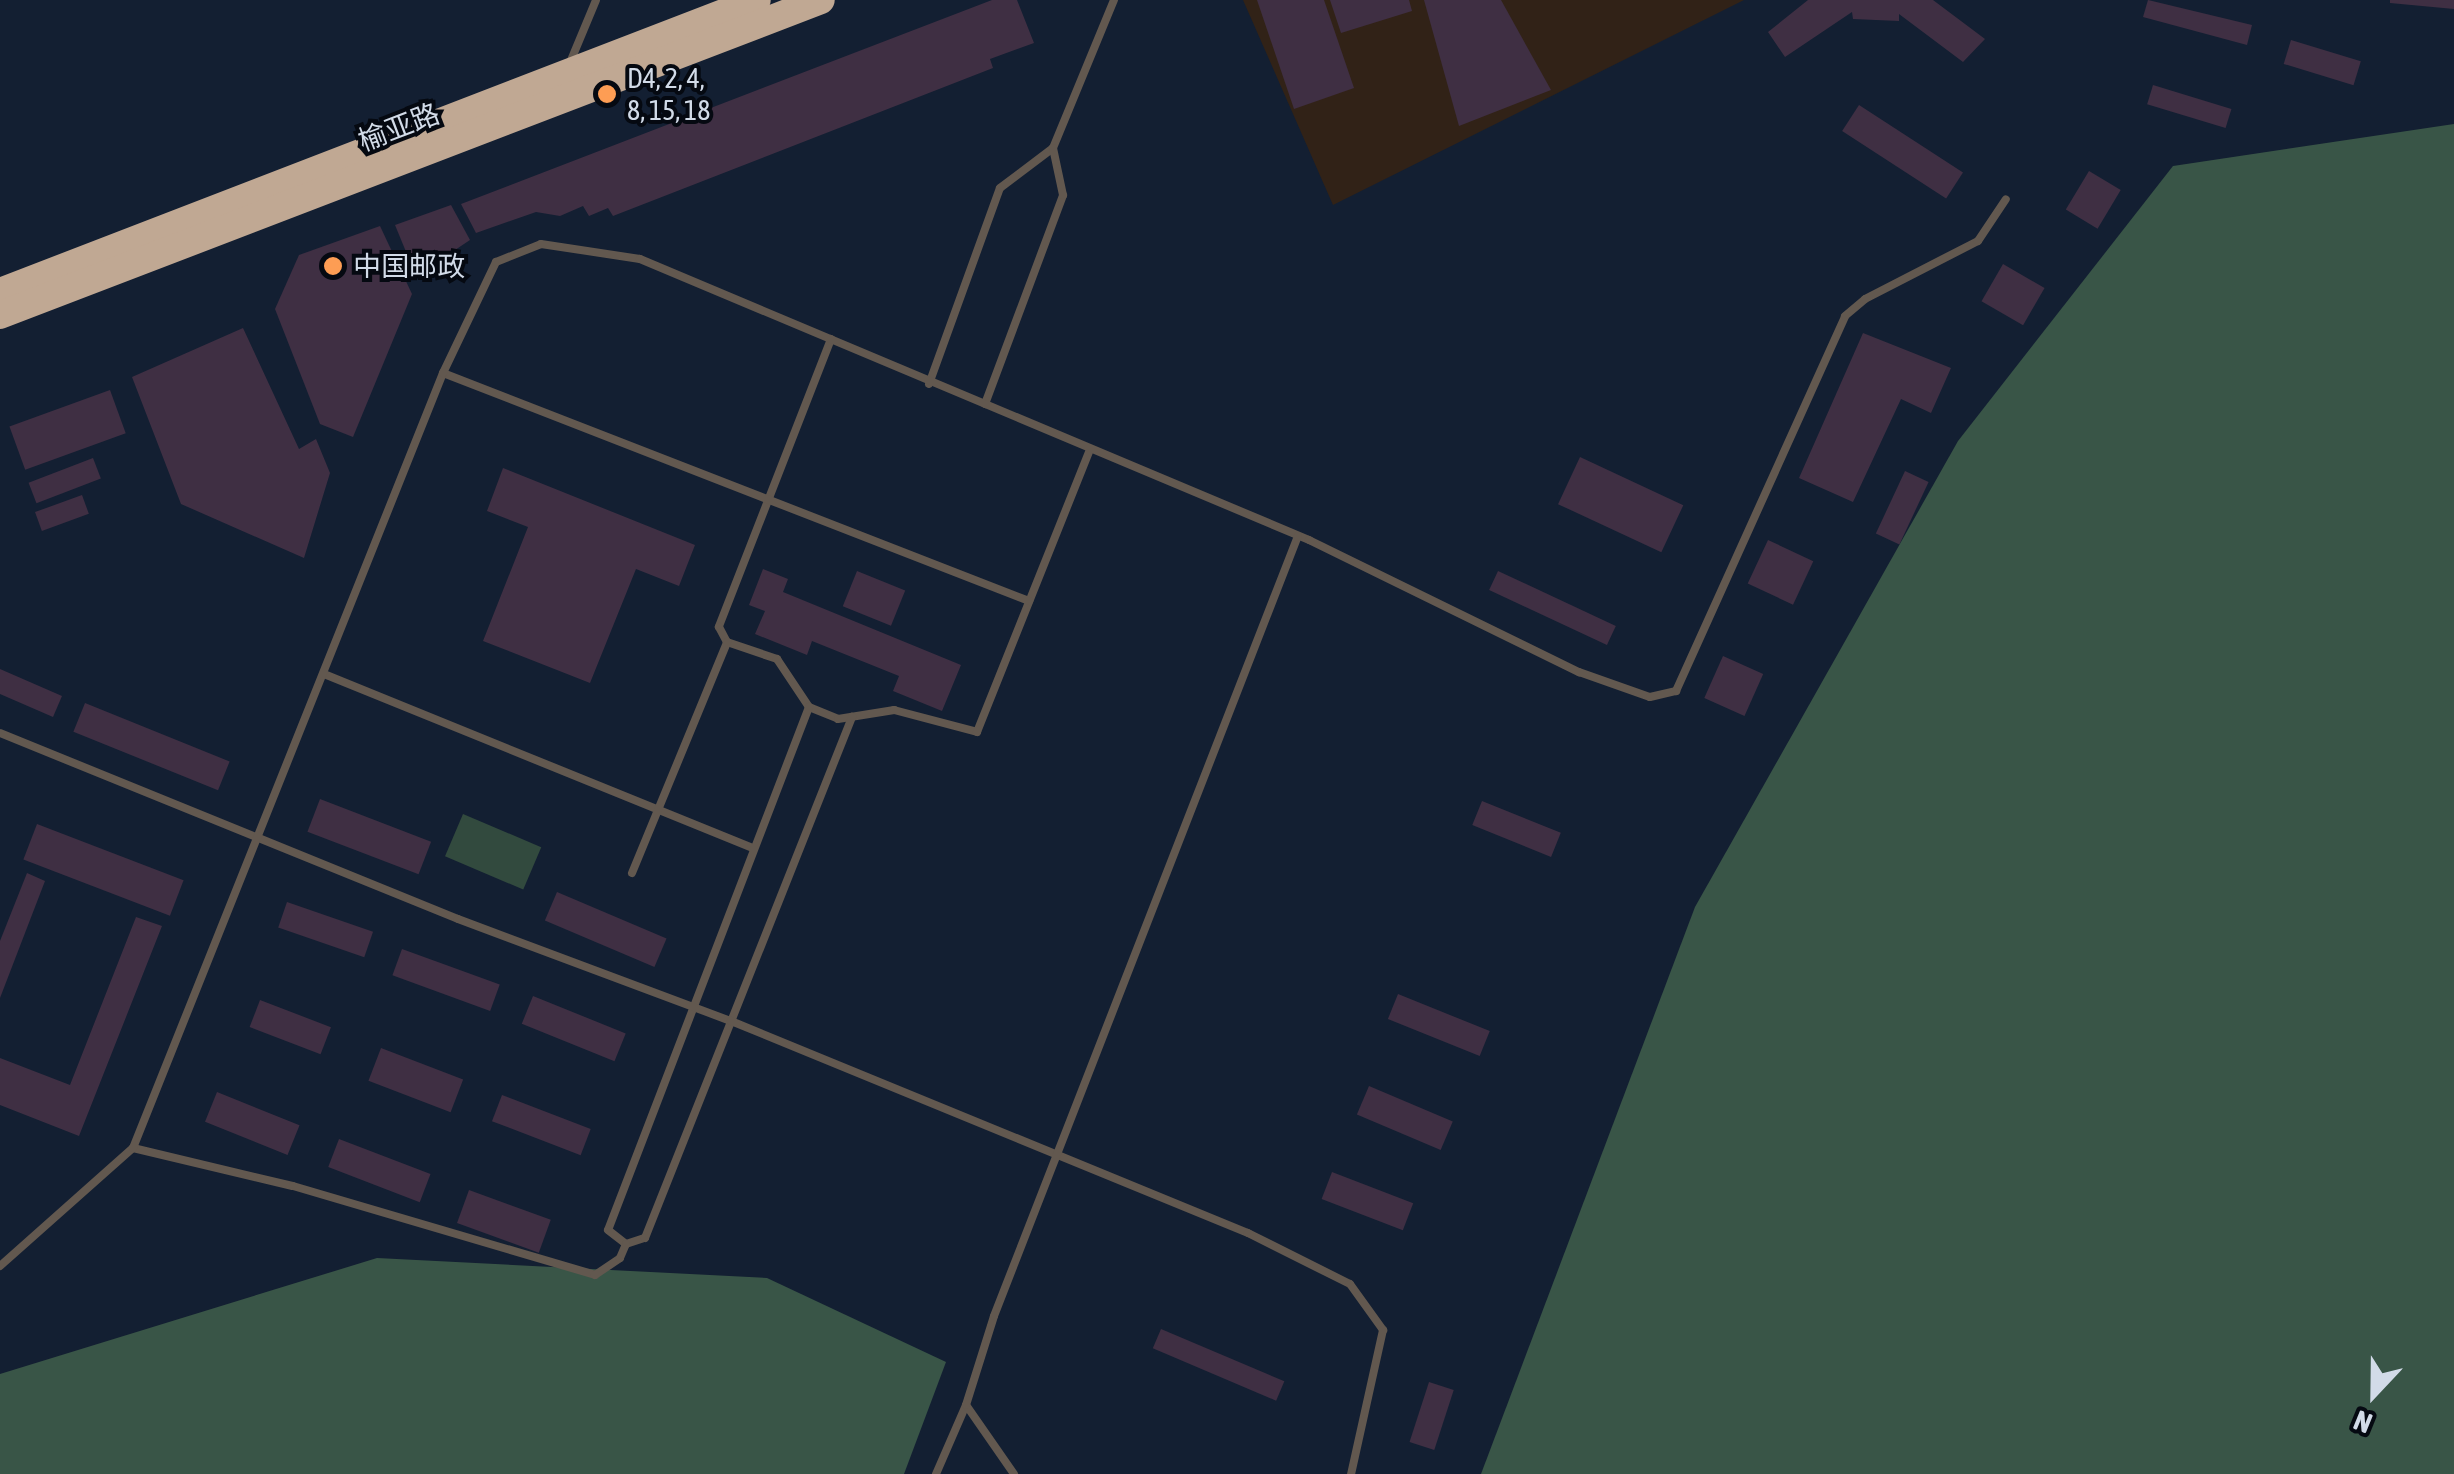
<!DOCTYPE html>
<meta charset="utf-8">
<style>
body{margin:0}
#map{position:relative;width:2454px;height:1474px;overflow:hidden;background:#131f32;font-family:"Asap Condensed","Noto Sans SC",sans-serif}
div>[style]{position:absolute}
.commercial>*{inset:0;background:#312217}
.green>*{inset:0;background:#324a3e;transform-origin:0 0}
.forest>*{inset:0;background:#395547}
.building>*{inset:0;background:#3f2f43;transform-origin:0 0}
.lane>*{height:8px;margin:-4px;padding:0 4px;transform-origin:4px;border-radius:4px;background:#62584f}
.highway>*{height:28px;margin:-14px;padding:0 14px;transform-origin:14px;border-radius:14px;background:#c0a893}
.dots>*{width:28px;height:28px;translate:-50% -50%;box-sizing:border-box;border:5px solid #050911;border-radius:50%}
span{translate:-50% -50%;white-space:nowrap;text-align:center;line-height:1.15;-webkit-text-stroke:8px #050911;paint-order:stroke}
.poi-label{font-size:28px;color:#d2dbe8}
.left{translate:0 -50%;text-align:left}
.street-label{font-size:28px;color:#d2dbe8}
.north{position:absolute;left:2324px;top:1344px;width:100px;height:100px;-webkit-text-stroke:8px #050911;paint-order:stroke;rotate:202deg;font-size:28px;font-weight:700;line-height:40px;text-align:center;color:#d2dbe8}
.north::after{content:'';display:block;margin:auto;width:35px;height:45px;background:#d2dbe8;clip-path:polygon(50% 0,100% 100%,50% 72%,0 100%)}
</style>
<div id="map">
<div class="commercial">
<div style="clip-path:polygon(1243px 0,1744px 0,1333px 205px)"></div>
</div>
<div class="green">
<div style="left:463px;top:814px;width:85px;height:46px;rotate:23deg"></div>
</div>
<div class="forest">
<div style="clip-path:polygon(2454px 124px,2454px 1474px,1481px 1474px,1695px 907px,1958px 441px,2173px 166px)"></div>
<div style="clip-path:polygon(377px 1258px,767px 1278px,946px 1362px,904px 1474px,0 1474px,0 1374px)"></div>
</div>
<div class="building">
<div style="clip-path:polygon(992px 0,1017px 0,1034px 43px,990px 59px,993px 68px,613px 216px,608px 208px,589px 216px,583px 206px,560px 216px,536px 212px,476px 233px,461px 204px)"></div>
<div style="clip-path:polygon(1257px 0,1324px 0,1354px 88px,1294px 109px)"></div>
<div style="clip-path:polygon(1330px 0,1409px 0,1412px 11px,1341px 33px)"></div>
<div style="clip-path:polygon(1424px 0,1501px 0,1551px 90px,1459px 126px)"></div>
<div style="clip-path:polygon(1808px 0,1933px 0,1985px 39px,1963px 62px,1899px 14px,1899px 21px,1853px 19px,1852px 12px,1785px 57px,1768px 32px)"></div>
<div style="clip-path:polygon(2148px 0,2252px 25px,2247px 45px,2143px 17px)"></div>
<div style="clip-path:polygon(2390px 0,2454px 0,2454px 9px,2390px 3px)"></div>
<div style="left:2291px;top:40px;width:73px;height:25px;rotate:17deg"></div>
<div style="left:2153px;top:85px;width:82px;height:20px;rotate:17deg"></div>
<div style="left:1859px;top:105px;width:124px;height:31px;rotate:33deg"></div>
<div style="left:2089px;top:171px;width:37px;height:45px;rotate:31deg"></div>
<div style="clip-path:polygon(451px 205px,470px 240px,416px 276px,395px 225px)"></div>
<div style="clip-path:polygon(380px 226px,412px 294px,353px 437px,320px 424px,275px 309px,299px 255px)"></div>
<div style="left:2003px;top:264px;width:48px;height:43px;rotate:30deg"></div>
<div style="clip-path:polygon(243px 328px,299px 449px,316px 439px,330px 473px,304px 558px,181px 504px,132px 377px)"></div>
<div style="clip-path:polygon(1863px 333px,1951px 368px,1931px 413px,1901px 399px,1853px 502px,1799px 478px)"></div>
<div style="left:110px;top:390px;width:46px;height:107px;rotate:70deg"></div>
<div style="left:1580px;top:457px;width:114px;height:52px;rotate:25deg"></div>
<div style="left:93px;top:458px;width:22px;height:69px;rotate:69deg"></div>
<div style="clip-path:polygon(503px 468px,695px 545px,679px 586px,636px 569px,590px 683px,483px 641px,528px 527px,487px 511px)"></div>
<div style="left:1905px;top:471px;width:26px;height:69px;rotate:25deg"></div>
<div style="left:82px;top:495px;width:20px;height:50px;rotate:70deg"></div>
<div style="left:1768px;top:540px;width:50px;height:48px;rotate:25deg"></div>
<div style="clip-path:polygon(763px 569px,788px 579px,783px 592px,961px 665px,942px 711px,893px 691px,899px 676px,812px 641px,807px 655px,755px 634px,765px 611px,749px 605px)"></div>
<div style="left:857px;top:571px;width:52px;height:38px;rotate:22deg"></div>
<div style="left:1498px;top:571px;width:130px;height:21px;rotate:25deg"></div>
<div style="left:1723px;top:656px;width:44px;height:46px;rotate:24deg"></div>
<div style="clip-path:polygon(0 669px,62px 696px,53px 717px,0 694px)"></div>
<div style="left:85px;top:703px;width:156px;height:31px;rotate:22deg"></div>
<div style="left:320px;top:799px;width:119px;height:35px;rotate:21deg"></div>
<div style="left:1482px;top:801px;width:85px;height:26px;rotate:22deg"></div>
<div style="left:37px;top:824px;width:157px;height:38px;rotate:21deg"></div>
<div style="clip-path:polygon(27px 873px,45px 881px,0 998px,0 941px)"></div>
<div style="left:557px;top:892px;width:119px;height:31px;rotate:23deg"></div>
<div style="left:287px;top:902px;width:91px;height:27px;rotate:19deg"></div>
<div style="clip-path:polygon(136px 917px,162px 926px,79px 1136px,0 1105px,0 1058px,70px 1085px)"></div>
<div style="left:402px;top:949px;width:104px;height:28px;rotate:20deg"></div>
<div style="left:1398px;top:994px;width:99px;height:27px;rotate:22deg"></div>
<div style="left:533px;top:996px;width:100px;height:30px;rotate:22deg"></div>
<div style="left:260px;top:1000px;width:76px;height:29px;rotate:21deg"></div>
<div style="left:381px;top:1048px;width:88px;height:35px;rotate:21deg"></div>
<div style="left:1369px;top:1086px;width:91px;height:31px;rotate:23deg"></div>
<div style="left:217px;top:1092px;width:89px;height:32px;rotate:22deg"></div>
<div style="left:502px;top:1095px;width:95px;height:28px;rotate:21deg"></div>
<div style="left:339px;top:1139px;width:98px;height:30px;rotate:21deg"></div>
<div style="left:1332px;top:1172px;width:87px;height:29px;rotate:21deg"></div>
<div style="left:469px;top:1190px;width:87px;height:35px;rotate:20deg"></div>
<div style="left:1161px;top:1329px;width:134px;height:21px;rotate:23deg"></div>
<div style="left:1429px;top:1382px;width:26px;height:63px;rotate:18deg"></div>
</div>
<div class="lane">
<div style="left:569px;top:65px;width:70px;rotate:-67.4deg"></div>
<div style="left:831px;top:339px;width:309px;rotate:111.3deg"></div>
<div style="left:719px;top:627px;width:17px;rotate:62deg"></div>
<div style="left:727px;top:642px;width:53px;rotate:18.8deg"></div>
<div style="left:777px;top:659px;width:58px;rotate:56.3deg"></div>
<div style="left:809px;top:707px;width:31px;rotate:22deg"></div>
<div style="left:838px;top:719px;width:57px;rotate:-9.1deg"></div>
<div style="left:894px;top:710px;width:86px;rotate:14.8deg"></div>
<div style="left:977px;top:732px;width:305px;rotate:-68.2deg"></div>
<div style="left:443px;top:373px;width:629px;rotate:21.26deg"></div>
<div style="left:929px;top:384px;width:208px;rotate:-70.1deg"></div>
<div style="left:1000px;top:188px;width:66px;rotate:-37deg"></div>
<div style="left:1053px;top:148px;width:160px;rotate:-67.6deg"></div>
<div style="left:985px;top:404px;width:223px;rotate:-69.5deg"></div>
<div style="left:1063px;top:195px;width:48px;rotate:-102deg"></div>
<div style="left:324px;top:674px;width:464px;rotate:22.1deg"></div>
<div style="left:809px;top:707px;width:560px;rotate:111.02deg"></div>
<div style="left:608px;top:1230px;width:23px;rotate:38deg"></div>
<div style="left:626px;top:1244px;width:20px;rotate:-18deg"></div>
<div style="left:645px;top:1238px;width:561px;rotate:-68.33deg"></div>
<div style="left:0;top:733px;width:494px;rotate:22.1deg"></div>
<div style="left:458px;top:919px;width:291px;rotate:20.5deg"></div>
<div style="left:731px;top:1021px;width:559px;rotate:22.3deg"></div>
<div style="left:1248px;top:1233px;width:114px;rotate:26.6deg"></div>
<div style="left:1350px;top:1284px;width:57px;rotate:54.3deg"></div>
<div style="left:1383px;top:1330px;width:148px;rotate:102.5deg"></div>
<div style="left:632px;top:873px;width:250px;rotate:-67.6deg"></div>
<div style="left:133px;top:1148px;width:164px;rotate:13.4deg"></div>
<div style="left:293px;top:1186px;width:315px;rotate:16.4deg"></div>
<div style="left:595px;top:1275px;width:30px;rotate:-34deg"></div>
<div style="left:620px;top:1258px;width:15px;rotate:-67deg"></div>
<div style="left:0;top:1266px;width:178px;rotate:-41.6deg"></div>
<div style="left:133px;top:1148px;width:835px;rotate:-68.2deg"></div>
<div style="left:443px;top:373px;width:123px;rotate:-64.5deg"></div>
<div style="left:496px;top:262px;width:48px;rotate:-21.8deg"></div>
<div style="left:541px;top:244px;width:100px;rotate:8.6deg"></div>
<div style="left:640px;top:259px;width:726px;rotate:22.78deg"></div>
<div style="left:1309px;top:540px;width:301px;rotate:26.1deg"></div>
<div style="left:1579px;top:672px;width:75px;rotate:19.4deg"></div>
<div style="left:1650px;top:697px;width:27px;rotate:-13deg"></div>
<div style="left:1676px;top:691px;width:411px;rotate:-65.7deg"></div>
<div style="left:1845px;top:316px;width:26px;rotate:-40deg"></div>
<div style="left:1865px;top:299px;width:127px;rotate:-27.2deg"></div>
<div style="left:1978px;top:241px;width:50px;rotate:-56.3deg"></div>
<div style="left:936px;top:1474px;width:75px;rotate:-66.5deg"></div>
<div style="left:1014px;top:1474px;width:84px;rotate:-124.8deg"></div>
<div style="left:966px;top:1405px;width:93px;rotate:-72.5deg"></div>
<div style="left:994px;top:1316px;width:837px;rotate:-68.71deg"></div>
</div>
<div class="highway">
<div style="left:0;top:292px;width:811px;rotate:-21.09deg"></div>
<div style="left:0;top:315px;width:879px;rotate:-20.99deg"></div>
</div>
<div class="dots">
<div style="left:607px;top:94px;background:#fd9d54"></div>
<div style="left:333px;top:266px;background:#fd9d54"></div>
</div>
<div class="poi-label">
<span class="left" style="left:627px;top:94px">D4, 2, 4,<br>8, 15, 18</span>
<span class="left" style="left:353px;top:266px">中国邮政</span>
</div>
<div class="street-label">
<span style="left:399px;top:127px;rotate:-21deg">榆亚路</span>
</div>
<div class="north">N</div>
</div>
